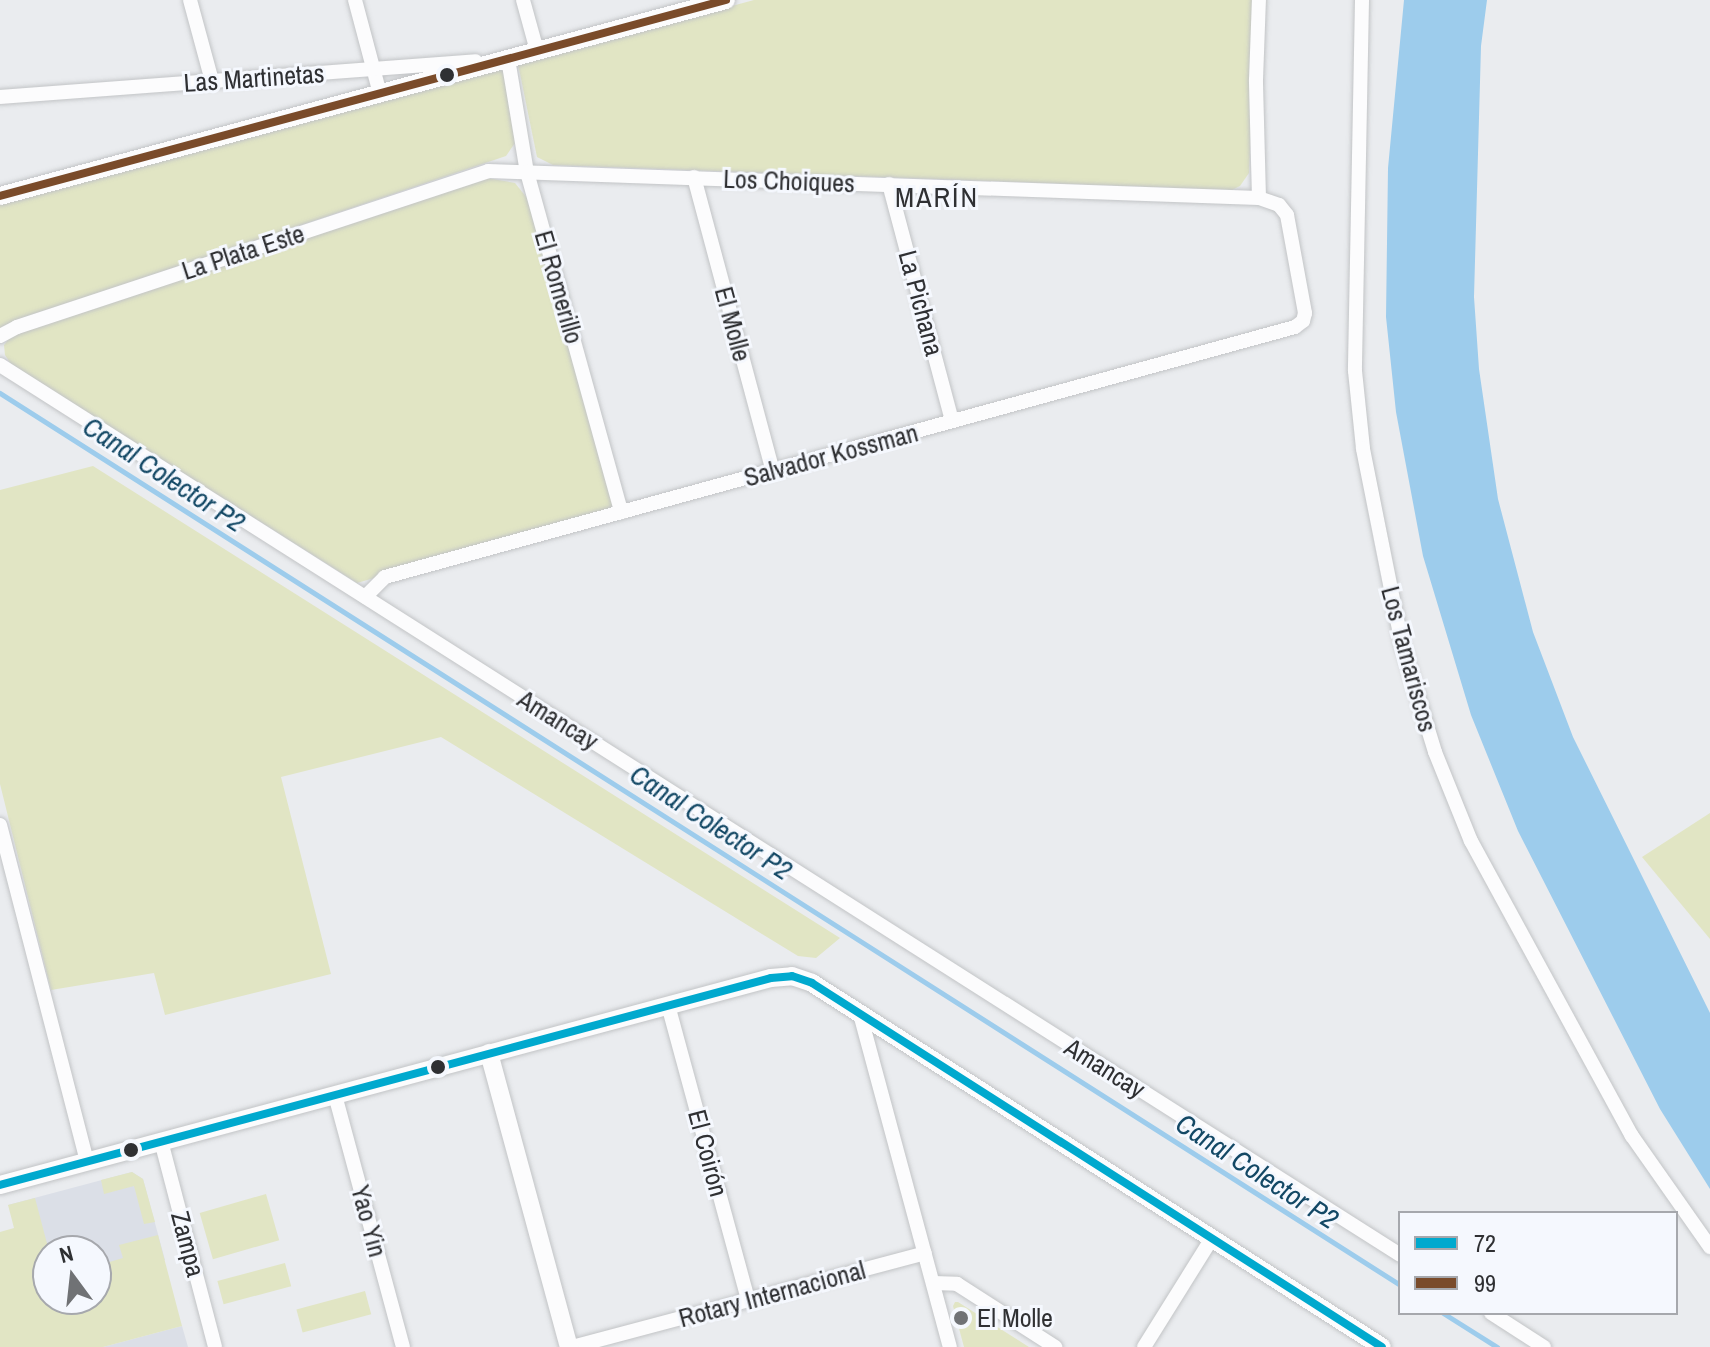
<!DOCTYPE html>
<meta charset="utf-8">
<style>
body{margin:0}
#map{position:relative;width:1710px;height:1347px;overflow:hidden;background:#eaecef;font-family:"Archivo Narrow",sans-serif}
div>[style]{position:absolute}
.built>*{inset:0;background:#dbdfe7}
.green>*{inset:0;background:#e1e5c4;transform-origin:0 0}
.water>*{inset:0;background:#9dccec}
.stream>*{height:5px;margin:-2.5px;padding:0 2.5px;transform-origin:2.5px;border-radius:2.5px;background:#9dccec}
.roads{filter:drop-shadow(0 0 2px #c2c4c6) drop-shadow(0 0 2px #c2c4c6)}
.minor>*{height:14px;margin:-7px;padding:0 7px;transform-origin:7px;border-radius:7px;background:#fcfcfd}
.tertiary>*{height:18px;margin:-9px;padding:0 9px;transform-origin:9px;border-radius:9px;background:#fcfcfd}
.bus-1>*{height:8px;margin:-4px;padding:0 4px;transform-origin:4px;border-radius:4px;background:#00a9ce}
.bus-2>*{height:8px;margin:-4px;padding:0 4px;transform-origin:4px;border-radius:4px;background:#7a4b2a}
.dots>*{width:22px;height:22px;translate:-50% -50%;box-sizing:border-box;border:4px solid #f5f8fe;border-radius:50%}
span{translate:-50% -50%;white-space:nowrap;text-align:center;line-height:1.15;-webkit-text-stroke:6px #f5f8fe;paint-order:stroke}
.street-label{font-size:26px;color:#2f3033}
.poi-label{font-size:26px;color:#2f3033}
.left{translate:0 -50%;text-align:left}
.neighbourhood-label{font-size:28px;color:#2f3033;letter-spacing:2px}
.water-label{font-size:28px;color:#134865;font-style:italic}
.legend{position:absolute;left:1398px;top:1211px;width:280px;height:104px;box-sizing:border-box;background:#f5f8fe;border:2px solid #a6a8ad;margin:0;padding:10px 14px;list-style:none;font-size:24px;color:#2f3033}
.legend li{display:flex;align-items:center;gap:16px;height:40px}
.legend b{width:40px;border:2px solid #a6a8ad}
.north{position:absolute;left:32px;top:1235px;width:80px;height:80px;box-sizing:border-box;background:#f5f8fe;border:2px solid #a6a8ad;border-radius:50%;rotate:345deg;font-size:22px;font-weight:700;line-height:32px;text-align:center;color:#2f3033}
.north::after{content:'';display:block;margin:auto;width:28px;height:36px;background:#707275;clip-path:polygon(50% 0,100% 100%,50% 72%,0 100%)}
</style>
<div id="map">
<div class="built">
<div style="clip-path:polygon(132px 1172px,143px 1179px,165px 1260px,96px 1279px,96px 1251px,48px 1251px,8px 1205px)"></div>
<div style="clip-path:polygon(182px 1326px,188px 1347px,103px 1347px)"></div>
</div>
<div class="green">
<div style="clip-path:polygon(754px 0,1257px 0,1249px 173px,1240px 186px,1232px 190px,553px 165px,537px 157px,518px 64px)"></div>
<div style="clip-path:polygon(503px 67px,515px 143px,506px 156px,15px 321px,0 330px,0 203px)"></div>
<div style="clip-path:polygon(487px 178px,515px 183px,527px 198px,614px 508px,357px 583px,11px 364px,5px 355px,4px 345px,11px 336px)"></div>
<div style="clip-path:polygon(93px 466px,840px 938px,816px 958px,798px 956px,441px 737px,281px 777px,331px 974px,165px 1015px,154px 973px,51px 990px,0 784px,0 490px)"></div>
<div style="clip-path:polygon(1710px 813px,1710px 939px,1642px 857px)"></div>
<div style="clip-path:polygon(132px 1172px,143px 1179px,155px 1222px,144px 1224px,134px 1186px,104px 1194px,101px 1180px)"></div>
<div style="left:266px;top:1194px;width:48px;height:69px;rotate:74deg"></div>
<div style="clip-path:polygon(35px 1198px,49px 1251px,48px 1299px,96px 1299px,96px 1266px,123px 1258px,119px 1245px,158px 1235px,182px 1326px,103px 1347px,0 1347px,0 1232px,14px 1228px,8px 1205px)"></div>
<div style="left:285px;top:1263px;width:24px;height:70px;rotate:75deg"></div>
<div style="left:365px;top:1291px;width:24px;height:71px;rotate:75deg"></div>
<div style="clip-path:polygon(955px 1302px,958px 1302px,1029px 1347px,964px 1347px,953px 1306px)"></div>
</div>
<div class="water">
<div style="clip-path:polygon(1404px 0,1487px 0,1481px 46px,1474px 297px,1479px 369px,1498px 499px,1533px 632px,1573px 737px,1710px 1013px,1710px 1189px,1660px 1109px,1518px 831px,1471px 715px,1423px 556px,1396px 412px,1386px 317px,1388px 168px)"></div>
</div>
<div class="stream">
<div style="left:0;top:393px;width:1660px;rotate:32.5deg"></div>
<div style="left:1443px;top:1313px;width:64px;rotate:32.2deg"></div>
</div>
<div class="roads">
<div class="minor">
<div style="left:190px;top:0;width:84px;rotate:74.8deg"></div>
<div style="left:355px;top:0;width:97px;rotate:75.1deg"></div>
<div style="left:523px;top:0;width:53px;rotate:74.6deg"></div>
<div style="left:1362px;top:0;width:371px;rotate:91.1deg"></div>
<div style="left:1355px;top:371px;width:78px;rotate:84.1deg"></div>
<div style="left:1363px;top:449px;width:199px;rotate:78.7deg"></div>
<div style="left:1402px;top:644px;width:113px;rotate:73deg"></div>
<div style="left:1435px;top:752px;width:96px;rotate:68deg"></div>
<div style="left:1471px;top:841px;width:336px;rotate:61.4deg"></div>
<div style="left:1632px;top:1136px;width:136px;rotate:54.9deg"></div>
<div style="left:500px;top:59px;width:8px"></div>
<div style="left:508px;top:59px;width:115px;rotate:80.5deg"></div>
<div style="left:527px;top:172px;width:353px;rotate:74.5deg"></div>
<div style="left:0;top:97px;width:477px;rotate:-4.3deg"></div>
<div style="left:694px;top:177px;width:304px;rotate:75deg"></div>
<div style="left:889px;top:184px;width:245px;rotate:75.1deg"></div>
<div style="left:1259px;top:198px;width:118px;rotate:-91.5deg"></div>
<div style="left:1256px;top:80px;width:80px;rotate:-87.9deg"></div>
<div style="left:0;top:336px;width:19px;rotate:-28deg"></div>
<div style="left:17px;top:327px;width:496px;rotate:-18.3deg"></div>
<div style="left:488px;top:171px;width:771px;rotate:2.01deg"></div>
<div style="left:1259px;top:198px;width:21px;rotate:19deg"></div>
<div style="left:1279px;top:205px;width:13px;rotate:51deg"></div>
<div style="left:1287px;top:215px;width:100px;rotate:79.6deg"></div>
<div style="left:1305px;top:313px;width:8px;rotate:104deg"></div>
<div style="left:1303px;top:321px;width:10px;rotate:143deg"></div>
<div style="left:1295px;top:327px;width:944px;rotate:164.64deg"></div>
<div style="left:385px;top:577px;width:28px;rotate:135deg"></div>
<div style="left:0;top:365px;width:1659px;rotate:32.44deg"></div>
<div style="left:0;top:825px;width:347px;rotate:75.5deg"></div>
<div style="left:668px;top:1005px;width:306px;rotate:74.8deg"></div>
<div style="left:860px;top:1014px;width:345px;rotate:74.9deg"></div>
<div style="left:335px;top:1095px;width:261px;rotate:74.9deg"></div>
<div style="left:161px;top:1141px;width:213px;rotate:75.3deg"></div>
<div style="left:933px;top:1283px;width:24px;rotate:2deg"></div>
<div style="left:957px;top:1284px;width:117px;rotate:32.7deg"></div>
<div style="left:1491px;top:1313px;width:63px;rotate:32.7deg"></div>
<div style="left:572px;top:1347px;width:365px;rotate:-14.9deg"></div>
<div style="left:1144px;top:1347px;width:128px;rotate:-58deg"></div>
</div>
<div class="tertiary">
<div style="left:0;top:196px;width:752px;rotate:-15.11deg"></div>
<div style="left:489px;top:1053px;width:305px;rotate:74.8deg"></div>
<div style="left:0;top:1185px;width:798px;rotate:-15.03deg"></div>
<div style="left:771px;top:978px;width:21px;rotate:-5deg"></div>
<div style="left:792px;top:976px;width:21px;rotate:19deg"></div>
<div style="left:812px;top:983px;width:676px;rotate:32.56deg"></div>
</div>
</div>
<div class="bus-1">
<div style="left:0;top:1185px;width:798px;rotate:-15.03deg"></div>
<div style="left:771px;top:978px;width:21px;rotate:-5deg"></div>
<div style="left:792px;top:976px;width:21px;rotate:19deg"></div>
<div style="left:812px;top:983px;width:676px;rotate:32.56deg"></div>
</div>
<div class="bus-2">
<div style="left:0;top:196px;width:752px;rotate:-15.11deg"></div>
</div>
<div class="dots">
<div style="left:447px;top:75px;background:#2f3033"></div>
<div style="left:438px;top:1067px;background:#2f3033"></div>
<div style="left:131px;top:1150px;background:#2f3033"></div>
<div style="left:961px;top:1318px;background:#707275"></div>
</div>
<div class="street-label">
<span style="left:254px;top:78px;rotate:-4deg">Las Martinetas</span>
<span style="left:789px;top:181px;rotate:2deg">Los Choiques</span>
<span style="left:243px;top:252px;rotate:-18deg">La Plata Este</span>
<span style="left:559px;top:287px;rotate:74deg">El Romerillo</span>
<span style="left:921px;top:303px;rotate:75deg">La Pichana</span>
<span style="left:733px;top:324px;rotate:75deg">El Molle</span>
<span style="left:831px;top:455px;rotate:-15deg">Salvador Kossman</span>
<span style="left:1409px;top:659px;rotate:75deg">Los Tamariscos</span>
<span style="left:558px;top:720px;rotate:32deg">Amancay</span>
<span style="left:1105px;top:1068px;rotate:32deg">Amancay</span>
<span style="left:708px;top:1153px;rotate:75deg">El Coirón</span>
<span style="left:369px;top:1221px;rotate:75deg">Yao Yin</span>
<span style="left:188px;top:1244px;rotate:75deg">Zampa</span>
<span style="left:772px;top:1294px;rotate:-15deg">Rotary Internacional</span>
</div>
<div class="poi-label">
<span class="left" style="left:977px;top:1318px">El Molle</span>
</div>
<div class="neighbourhood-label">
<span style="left:937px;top:197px">MARÍN</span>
</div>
<div class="water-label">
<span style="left:164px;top:474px;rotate:33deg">Canal Colector P2</span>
<span style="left:711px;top:822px;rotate:33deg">Canal Colector P2</span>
<span style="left:1257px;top:1171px;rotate:33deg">Canal Colector P2</span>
</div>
<ul class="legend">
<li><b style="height:10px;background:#00a9ce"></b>72</li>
<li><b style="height:10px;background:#7a4b2a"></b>99</li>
</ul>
<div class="north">N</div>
</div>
